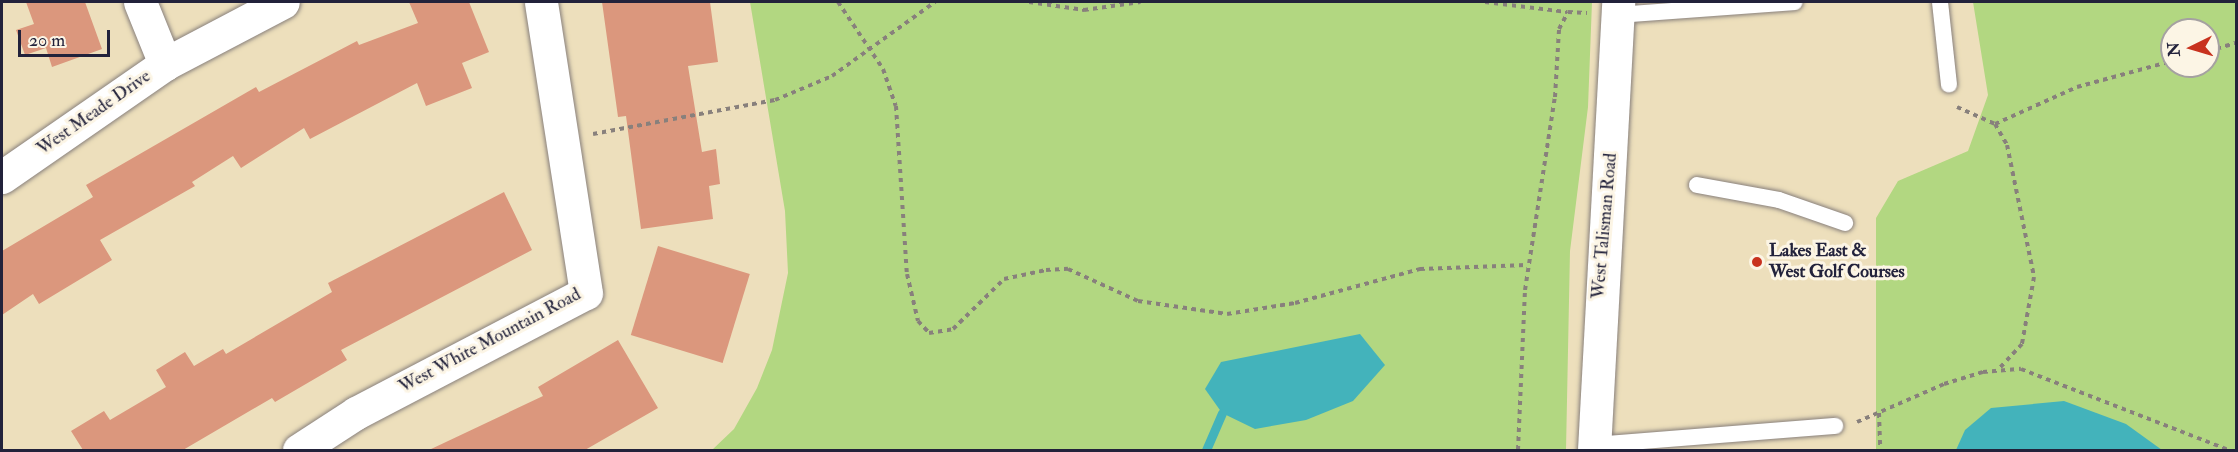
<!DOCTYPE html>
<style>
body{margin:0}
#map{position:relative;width:2238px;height:452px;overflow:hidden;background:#eddfbc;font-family:"IM FELL Double Pica",serif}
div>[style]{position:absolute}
.green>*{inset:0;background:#b2d781}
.water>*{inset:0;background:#43b3bb}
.stream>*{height:9px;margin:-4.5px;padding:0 4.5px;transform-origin:4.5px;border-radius:4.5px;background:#43b3bb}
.building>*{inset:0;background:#db977d;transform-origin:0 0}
.path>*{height:4px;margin-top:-2px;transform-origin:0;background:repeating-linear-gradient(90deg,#88807c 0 4.5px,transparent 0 9px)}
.roads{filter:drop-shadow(0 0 2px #88807c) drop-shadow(0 0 2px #88807c)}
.service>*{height:16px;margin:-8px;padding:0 8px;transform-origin:8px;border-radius:8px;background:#fff}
.minor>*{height:33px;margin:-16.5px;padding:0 16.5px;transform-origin:16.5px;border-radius:16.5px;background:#fff}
.tertiary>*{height:33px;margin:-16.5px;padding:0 16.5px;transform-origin:16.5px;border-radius:16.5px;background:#fff}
.dots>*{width:16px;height:16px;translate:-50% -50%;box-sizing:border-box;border:3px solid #fcf5e5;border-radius:50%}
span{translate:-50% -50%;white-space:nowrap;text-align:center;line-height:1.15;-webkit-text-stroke:6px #fcf5e5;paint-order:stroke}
.street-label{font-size:18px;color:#22223b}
.poi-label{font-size:18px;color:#22223b;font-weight:700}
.left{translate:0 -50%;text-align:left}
.frame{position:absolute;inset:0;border:3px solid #22223b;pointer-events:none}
.north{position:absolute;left:2160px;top:18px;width:60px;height:60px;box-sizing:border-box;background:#fcf5e5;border:2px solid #a5a1a1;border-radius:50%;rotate:265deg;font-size:16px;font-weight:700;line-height:24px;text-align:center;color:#22223b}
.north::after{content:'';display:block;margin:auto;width:21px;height:27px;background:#c8321e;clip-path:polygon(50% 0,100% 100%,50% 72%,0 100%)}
.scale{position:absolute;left:18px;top:30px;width:92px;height:27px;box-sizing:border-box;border:3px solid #22223b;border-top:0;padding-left:8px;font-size:18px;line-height:21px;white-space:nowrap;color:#22223b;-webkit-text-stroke:4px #fcf5e5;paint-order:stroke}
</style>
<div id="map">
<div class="green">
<div style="clip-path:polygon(750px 2px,1592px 2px,1588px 107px,1570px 251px,1566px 450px,712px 450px,734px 429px,757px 388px,772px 350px,788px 273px,785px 211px)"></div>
<div style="clip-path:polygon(evenodd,1973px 2px,2236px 2px,2236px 450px,1876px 450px,1876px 218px,1898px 181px,1968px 151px,1988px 95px,1973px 2px,2172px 30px,2208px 30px,2208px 66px,2172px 66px,2172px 30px)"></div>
</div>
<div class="water">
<div style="clip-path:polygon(1360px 334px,1385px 365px,1353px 401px,1306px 420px,1255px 429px,1222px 413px,1205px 389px,1221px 362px)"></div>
<div style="clip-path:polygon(2064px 401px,2126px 424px,2162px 450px,1956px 450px,1965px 430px,1991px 408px)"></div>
</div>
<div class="stream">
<div style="left:1206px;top:450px;width:40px;rotate:-66.6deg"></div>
</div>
<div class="building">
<div style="clip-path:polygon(26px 2px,85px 2px,102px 49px,52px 67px,46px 48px,25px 55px,16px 30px,34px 24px)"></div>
<div style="clip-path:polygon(409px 2px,469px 2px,489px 52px,462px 63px,472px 88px,426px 106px,417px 83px,310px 139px,304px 128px,241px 168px,233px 156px,192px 182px,195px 186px,100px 240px,112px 260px,39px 304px,33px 294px,2px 315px,2px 251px,93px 197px,86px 185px,256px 87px,259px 92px,357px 41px,359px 45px,418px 23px)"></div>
<div style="clip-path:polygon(602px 2px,710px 2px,718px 62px,688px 66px,702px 152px,716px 149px,720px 184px,709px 186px,713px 219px,641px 229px,626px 116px,618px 117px)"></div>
<div style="clip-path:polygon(504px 192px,532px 250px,341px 350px,347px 360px,275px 402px,272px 398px,183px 450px,83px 450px,71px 431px,104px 411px,110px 420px,166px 387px,156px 370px,185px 352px,194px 366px,223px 349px,226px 354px,332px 292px,328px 283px)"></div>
<div style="left:658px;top:246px;width:96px;height:93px;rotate:17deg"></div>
<div style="clip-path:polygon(618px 340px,658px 408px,585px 450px,429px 450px,543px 396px,538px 387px)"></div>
</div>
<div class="path">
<div style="left:838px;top:2px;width:81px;rotate:56.1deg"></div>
<div style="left:883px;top:69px;width:39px;rotate:71deg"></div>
<div style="left:896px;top:106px;width:168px;rotate:86.3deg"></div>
<div style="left:907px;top:274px;width:48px;rotate:76.8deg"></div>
<div style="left:918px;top:321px;width:16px;rotate:47deg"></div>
<div style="left:929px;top:333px;width:24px;rotate:-9deg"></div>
<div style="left:953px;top:329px;width:71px;rotate:-44.4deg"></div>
<div style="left:1004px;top:279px;width:43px;rotate:-12.1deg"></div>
<div style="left:1046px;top:270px;width:22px;rotate:-3deg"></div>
<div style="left:1068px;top:269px;width:77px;rotate:24.6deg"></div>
<div style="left:1138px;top:301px;width:90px;rotate:8.3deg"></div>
<div style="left:1227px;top:314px;width:69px;rotate:-9.2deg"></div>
<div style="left:1295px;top:303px;width:130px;rotate:-15.2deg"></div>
<div style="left:1420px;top:269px;width:108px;rotate:-2.1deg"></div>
<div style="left:1029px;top:2px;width:56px;rotate:8.3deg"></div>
<div style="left:1084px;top:10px;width:57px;rotate:-8.1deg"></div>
<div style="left:1485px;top:2px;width:83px;rotate:7deg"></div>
<div style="left:2208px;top:51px;width:29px;rotate:-16deg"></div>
<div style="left:1957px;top:107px;width:42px;rotate:24.1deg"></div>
<div style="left:1995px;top:124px;width:24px;rotate:60deg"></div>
<div style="left:2007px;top:145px;width:135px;rotate:78.4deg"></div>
<div style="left:2034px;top:277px;width:68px;rotate:100.2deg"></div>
<div style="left:2022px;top:344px;width:35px;rotate:133deg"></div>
<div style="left:1995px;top:124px;width:90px;rotate:-24.3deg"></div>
<div style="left:2077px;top:87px;width:98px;rotate:-15.3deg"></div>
<div style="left:593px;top:134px;width:185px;rotate:-10.6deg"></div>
<div style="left:775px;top:100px;width:62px;rotate:-22.8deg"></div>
<div style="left:832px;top:76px;width:127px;rotate:-35.7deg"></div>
<div style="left:1879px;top:413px;width:37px;rotate:88deg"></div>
<div style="left:1857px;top:422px;width:95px;rotate:-23.6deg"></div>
<div style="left:1944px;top:384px;width:41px;rotate:-17.1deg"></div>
<div style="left:1983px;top:372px;width:38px;rotate:-5deg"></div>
<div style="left:2021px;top:369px;width:223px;rotate:21.3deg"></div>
<div style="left:1518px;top:450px;width:160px;rotate:-87.5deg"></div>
<div style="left:1525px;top:290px;width:195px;rotate:-81.2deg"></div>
<div style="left:1555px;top:97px;width:68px;rotate:-86.6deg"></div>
<div style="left:1559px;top:29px;width:19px;rotate:-62deg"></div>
<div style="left:1568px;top:12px;width:19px;rotate:3deg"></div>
</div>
<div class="roads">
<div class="service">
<div style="left:1940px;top:2px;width:83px;rotate:83.8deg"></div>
<div style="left:1618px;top:15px;width:177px;rotate:-4.2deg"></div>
<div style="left:1697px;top:185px;width:83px;rotate:10.4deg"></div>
<div style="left:1779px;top:200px;width:70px;rotate:19.2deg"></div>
<div style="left:1593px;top:445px;width:243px;rotate:-4.5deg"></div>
</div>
<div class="minor">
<div style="left:140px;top:2px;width:67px;rotate:68deg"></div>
<div style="left:2px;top:177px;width:198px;rotate:-34.7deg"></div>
<div style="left:165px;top:64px;width:133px;rotate:-27.7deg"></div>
<div style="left:299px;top:450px;width:68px;rotate:-33deg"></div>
<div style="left:356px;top:413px;width:259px;rotate:-27.6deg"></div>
<div style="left:586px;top:293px;width:294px;rotate:-98.8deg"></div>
</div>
<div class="tertiary">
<div style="left:1594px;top:450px;width:449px;rotate:-86.9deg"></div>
</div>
</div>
<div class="dots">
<div style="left:1757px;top:262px;background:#c8321e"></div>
</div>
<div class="street-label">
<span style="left:94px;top:113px;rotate:-35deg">West Meade Drive</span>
<span style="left:1605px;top:226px;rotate:-85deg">West Talisman Road</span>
<span style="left:490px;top:341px;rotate:-28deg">West White Mountain Road</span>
</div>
<div class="poi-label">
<span class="left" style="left:1769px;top:262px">Lakes East &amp;<br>West Golf Courses</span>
</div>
<div class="frame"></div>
<div class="north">N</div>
<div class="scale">20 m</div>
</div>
